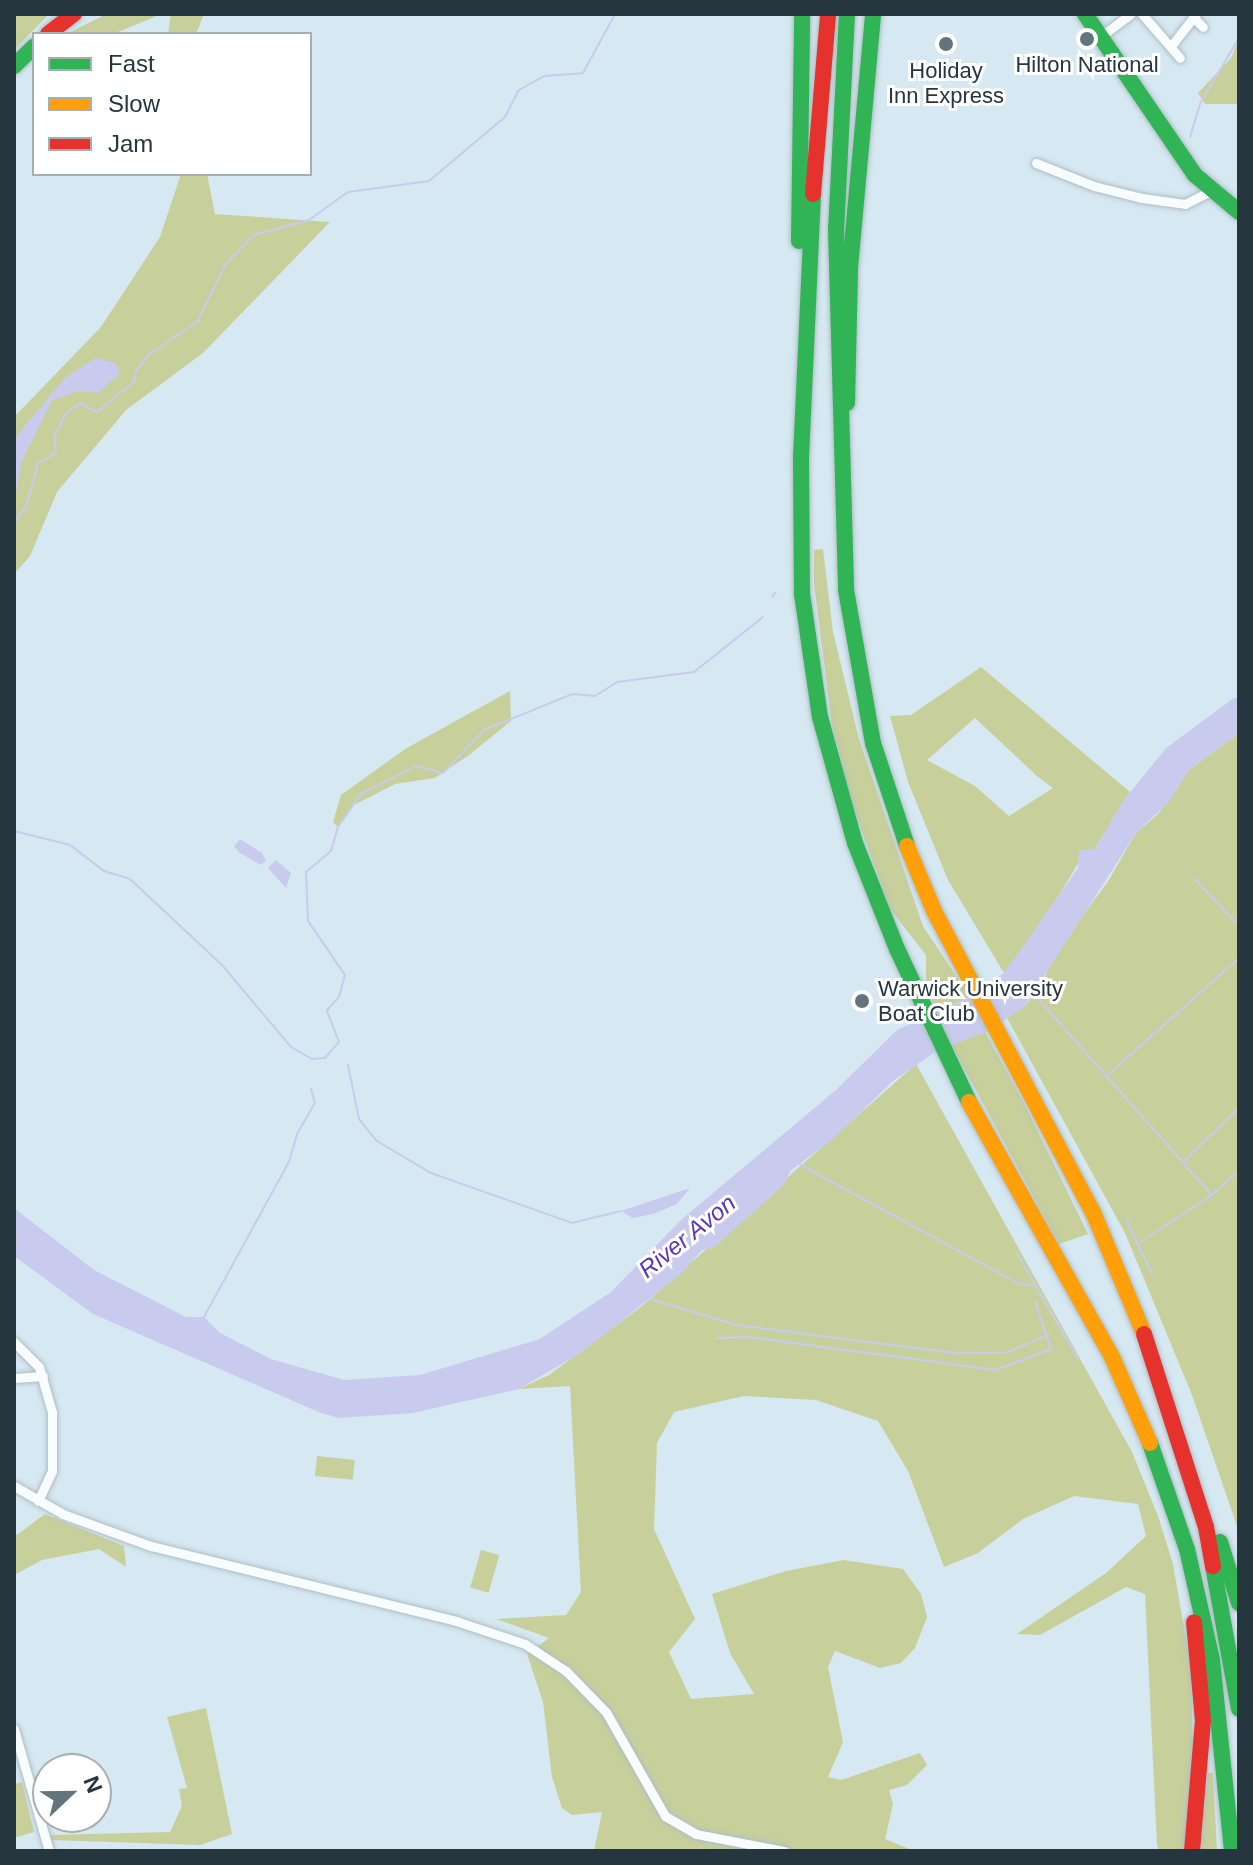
<!DOCTYPE html>
<style>
body{margin:0}
#map{position:relative;width:1253px;height:1865px;overflow:hidden;background:#d6e8f1;font-family:Arial,sans-serif}
div>[style]{position:absolute}
.green>*{inset:0;background:#c7d09b;transform-origin:0 0}
.water>*{inset:0;background:#c9cbee}
.stream>*{height:2px;margin:-1px;padding:0 1px;transform-origin:1px;border-radius:1px;background:#c9cbee}
.roads{filter:drop-shadow(0 0 2px #aebec6) drop-shadow(0 0 2px #aebec6)}
.street>*{height:9px;margin:-4.5px;padding:0 4.5px;transform-origin:4.5px;border-radius:4.5px;background:#f9fcfd}
.fast>*{height:16px;margin:-8px;padding:0 8px;transform-origin:8px;border-radius:8px;background:#30b455}
.slow>*{height:16px;margin:-8px;padding:0 8px;transform-origin:8px;border-radius:8px;background:#ff9f0a}
.jam>*{height:16px;margin:-8px;padding:0 8px;transform-origin:8px;border-radius:8px;background:#e5322d}
.dots>*{width:22px;height:22px;translate:-50% -50%;box-sizing:border-box;border:4px solid #fff;border-radius:50%}
span{translate:-50% -50%;white-space:nowrap;text-align:center;line-height:1.15;-webkit-text-stroke:6px #fff;paint-order:stroke}
.poi-label{font-size:22px;color:#25363e}
.left{translate:0 -50%;text-align:left}
.water-label{font-size:24px;color:#5c36b8;font-style:italic}
.frame{position:absolute;inset:0;border:16px solid #25363e;pointer-events:none}
.legend{position:absolute;left:32px;top:32px;width:280px;height:144px;box-sizing:border-box;background:#fff;border:2px solid #a8afb2;margin:0;padding:10px 14px;list-style:none;font-size:24px;color:#25363e}
.legend li{display:flex;align-items:center;gap:16px;height:40px}
.legend b{width:40px;border:2px solid #a8afb2}
.north{position:absolute;left:32px;top:1753px;width:80px;height:80px;box-sizing:border-box;background:#fff;border:2px solid #a8afb2;border-radius:50%;rotate:68deg;font-size:22px;font-weight:700;line-height:32px;text-align:center;color:#25363e}
.north::after{content:'';display:block;margin:auto;width:28px;height:36px;background:#63747d;clip-path:polygon(50% 0,100% 100%,50% 72%,0 100%)}
</style>
<div id="map">
<div class="green">
<div style="clip-path:polygon(14px 14px,49px 14px,14px 50px)"></div>
<div style="clip-path:polygon(107px 14px,162px 14px,113px 34px,70px 32px)"></div>
<div style="clip-path:polygon(171px 14px,204px 14px,196px 34px,168px 34px)"></div>
<div style="clip-path:polygon(1239px 38px,1239px 104px,1205px 104px,1198px 93px,1231px 58px)"></div>
<div style="clip-path:polygon(181px 174px,207px 174px,215px 214px,330px 222px,203px 353px,126px 410px,57px 492px,30px 556px,14px 574px,14px 417px,101px 327px,160px 237px)"></div>
<div style="clip-path:polygon(823px 549px,833px 632px,859px 739px,923px 926px,970px 997px,936px 1012px,926px 980px,926px 955px,890px 909px,852px 803px,832px 725px,814px 584px,814px 550px)"></div>
<div style="clip-path:polygon(evenodd,981px 667px,1130px 792px,1094px 850px,1082px 857px,1027px 948px,1004px 973px,948px 880px,908px 782px,890px 716px,911px 715px,981px 667px,975px 718px,1037px 776px,1053px 788px,1009px 816px,975px 786px,927px 760px,975px 718px)"></div>
<div style="clip-path:polygon(510px 691px,511px 721px,469px 755px,435px 778px,395px 784px,352px 806px,338px 827px,333px 822px,341px 795px,405px 749px)"></div>
<div style="clip-path:polygon(1239px 733px,1239px 1532px,1192px 1395px,1125px 1233px,1006px 1016px,1025px 1006px,1041px 986px,1057px 950px,1107px 883px,1136px 833px,1158px 814px,1189px 770px)"></div>
<div style="clip-path:polygon(985px 1032px,1024px 1103px,1088px 1234px,1059px 1244px,951px 1044px)"></div>
<div style="clip-path:polygon(916px 1064px,1132px 1452px,1158px 1516px,1173px 1564px,1191px 1669px,1193px 1762px,1186px 1851px,1159px 1851px,1157px 1845px,1145px 1594px,1126px 1587px,1040px 1635px,1017px 1634px,1106px 1573px,1146px 1536px,1138px 1504px,1074px 1496px,1023px 1519px,978px 1553px,944px 1567px,908px 1471px,878px 1421px,816px 1400px,744px 1396px,674px 1412px,657px 1443px,654px 1529px,695px 1619px,669px 1652px,691px 1699px,754px 1694px,730px 1653px,712px 1594px,786px 1571px,844px 1560px,903px 1569px,921px 1594px,927px 1617px,915px 1648px,901px 1663px,880px 1668px,835px 1651px,828px 1667px,843px 1742px,828px 1777px,841px 1780px,920px 1753px,927px 1765px,907px 1785px,889px 1790px,893px 1804px,885px 1839px,914px 1851px,802px 1851px,730px 1837px,771px 1851px,594px 1851px,602px 1812px,572px 1815px,562px 1808px,552px 1777px,543px 1702px,527px 1654px,549px 1638px,496px 1619px,566px 1615px,581px 1592px,570px 1386px,519px 1389px,549px 1375px,642px 1306px)"></div>
<div style="left:317px;top:1456px;width:38px;height:20px;rotate:6deg"></div>
<div style="clip-path:polygon(45px 1514px,124px 1546px,126px 1567px,99px 1549px,42px 1560px,14px 1575px,14px 1537px)"></div>
<div style="left:481px;top:1550px;width:19px;height:39px;rotate:16deg"></div>
<div style="clip-path:polygon(206px 1708px,232px 1834px,200px 1845px,50px 1840px,50px 1835px,170px 1832px,182px 1806px,179px 1789px,187px 1788px,167px 1717px)"></div>
<div style="clip-path:polygon(1208px 1773px,1213px 1773px,1217px 1851px,1202px 1851px,1200px 1844px)"></div>
<div style="clip-path:polygon(22px 1782px,34px 1832px,14px 1838px,14px 1784px)"></div>
</div>
<div class="water">
<div style="clip-path:polygon(95px 358px,116px 363px,120px 373px,99px 393px,79px 391px,52px 400px,21px 463px,14px 505px,14px 439px,65px 378px)"></div>
<div style="clip-path:polygon(1234px 698px,1239px 698px,1239px 733px,1189px 770px,1169px 802px,1136px 833px,1025px 1006px,990px 1030px,935px 1052px,893px 1081px,833px 1139px,790px 1171px,784px 1185px,713px 1248px,702px 1250px,682px 1273px,582px 1352px,519px 1389px,413px 1413px,339px 1418px,321px 1413px,93px 1314px,14px 1256px,14px 1208px,94px 1270px,186px 1317px,204px 1317px,220px 1333px,271px 1359px,344px 1380px,420px 1375px,540px 1339px,611px 1292px,682px 1219px,836px 1090px,897px 1030px,970px 997px,1004px 973px,1078px 868px,1079px 850px,1095px 849px,1123px 801px,1166px 748px)"></div>
<div style="clip-path:polygon(240px 839px,262px 853px,266px 861px,261px 865px,240px 853px,234px 846px)"></div>
<div style="clip-path:polygon(276px 860px,291px 873px,286px 888px,268px 868px)"></div>
<div style="clip-path:polygon(690px 1188px,677px 1204px,653px 1214px,633px 1218px,621px 1211px)"></div>
</div>
<div class="stream">
<div style="left:1190px;top:137px;width:37px;rotate:-73deg"></div>
<div style="left:1201px;top:102px;width:74px;rotate:-59.3deg"></div>
<div style="left:14px;top:522px;width:19px;rotate:-51deg"></div>
<div style="left:26px;top:507px;width:46px;rotate:-74.7deg"></div>
<div style="left:38px;top:463px;width:21px;rotate:-29deg"></div>
<div style="left:56px;top:453px;width:16px;rotate:-97deg"></div>
<div style="left:54px;top:437px;width:25px;rotate:-63deg"></div>
<div style="left:65px;top:415px;width:19px;rotate:-39deg"></div>
<div style="left:80px;top:403px;width:19px;rotate:28deg"></div>
<div style="left:97px;top:412px;width:48px;rotate:-39deg"></div>
<div style="left:134px;top:382px;width:11px;rotate:-80deg"></div>
<div style="left:136px;top:371px;width:22px;rotate:-51deg"></div>
<div style="left:150px;top:354px;width:58px;rotate:-34.5deg"></div>
<div style="left:198px;top:321px;width:62px;rotate:-64.3deg"></div>
<div style="left:225px;top:265px;width:42px;rotate:-46deg"></div>
<div style="left:254px;top:235px;width:57px;rotate:-15.3deg"></div>
<div style="left:309px;top:220px;width:48px;rotate:-35.7deg"></div>
<div style="left:348px;top:192px;width:82px;rotate:-7.7deg"></div>
<div style="left:429px;top:181px;width:99px;rotate:-40.1deg"></div>
<div style="left:505px;top:117px;width:30px;rotate:-63deg"></div>
<div style="left:519px;top:90px;width:29px;rotate:-29deg"></div>
<div style="left:544px;top:76px;width:39px;rotate:-4deg"></div>
<div style="left:583px;top:73px;width:67px;rotate:-61.5deg"></div>
<div style="left:772px;top:597px;width:6px;rotate:-51deg"></div>
<div style="left:14px;top:831px;width:58px;rotate:14deg"></div>
<div style="left:70px;top:845px;width:43px;rotate:37.4deg"></div>
<div style="left:104px;top:871px;width:27px;rotate:17deg"></div>
<div style="left:130px;top:879px;width:126px;rotate:43.1deg"></div>
<div style="left:222px;top:965px;width:107px;rotate:49.9deg"></div>
<div style="left:291px;top:1047px;width:24px;rotate:30deg"></div>
<div style="left:312px;top:1059px;width:13px;rotate:-4deg"></div>
<div style="left:325px;top:1058px;width:21px;rotate:-49deg"></div>
<div style="left:339px;top:1042px;width:34px;rotate:-111deg"></div>
<div style="left:327px;top:1010px;width:18px;rotate:-47deg"></div>
<div style="left:339px;top:997px;width:23px;rotate:-75deg"></div>
<div style="left:345px;top:975px;width:65px;rotate:-124.4deg"></div>
<div style="left:308px;top:921px;width:49px;rotate:-92.3deg"></div>
<div style="left:306px;top:872px;width:33px;rotate:-40deg"></div>
<div style="left:331px;top:851px;width:25px;rotate:-74deg"></div>
<div style="left:338px;top:827px;width:40px;rotate:-55.1deg"></div>
<div style="left:361px;top:794px;width:62px;rotate:-27deg"></div>
<div style="left:416px;top:766px;width:28px;rotate:15deg"></div>
<div style="left:443px;top:773px;width:59px;rotate:-46.4deg"></div>
<div style="left:484px;top:730px;width:77px;rotate:-22.2deg"></div>
<div style="left:555px;top:701px;width:19px;rotate:-21deg"></div>
<div style="left:573px;top:694px;width:22px;rotate:5deg"></div>
<div style="left:595px;top:696px;width:26px;rotate:-32deg"></div>
<div style="left:617px;top:682px;width:78px;rotate:-7.4deg"></div>
<div style="left:694px;top:672px;width:88px;rotate:-38.6deg"></div>
<div style="left:1194px;top:878px;width:66px;rotate:46.8deg"></div>
<div style="left:1033px;top:993px;width:270px;rotate:48.5deg"></div>
<div style="left:348px;top:1065px;width:55px;rotate:78.5deg"></div>
<div style="left:359px;top:1119px;width:28px;rotate:51deg"></div>
<div style="left:377px;top:1141px;width:63px;rotate:30.7deg"></div>
<div style="left:431px;top:1173px;width:150px;rotate:19.5deg"></div>
<div style="left:572px;top:1223px;width:50px;rotate:-13.8deg"></div>
<div style="left:1109px;top:1074px;width:174px;rotate:-41.7deg"></div>
<div style="left:1185px;top:1160px;width:75px;rotate:-43.9deg"></div>
<div style="left:799px;top:1164px;width:251px;rotate:28.6deg"></div>
<div style="left:1019px;top:1284px;width:16px;rotate:4deg"></div>
<div style="left:1126px;top:1219px;width:61px;rotate:64.7deg"></div>
<div style="left:1140px;top:1242px;width:86px;rotate:-33.1deg"></div>
<div style="left:1212px;top:1195px;width:36px;rotate:-42deg"></div>
<div style="left:1018px;top:1255px;width:120px;rotate:60deg"></div>
<div style="left:650px;top:1299px;width:90px;rotate:16.8deg"></div>
<div style="left:736px;top:1325px;width:222px;rotate:7.3deg"></div>
<div style="left:956px;top:1353px;width:50px"></div>
<div style="left:1006px;top:1353px;width:46px;rotate:-23.2deg"></div>
<div style="left:204px;top:1317px;width:177px;rotate:-61.3deg"></div>
<div style="left:289px;top:1162px;width:29px;rotate:-74deg"></div>
<div style="left:297px;top:1134px;width:36px;rotate:-60deg"></div>
<div style="left:315px;top:1103px;width:15px;rotate:-106deg"></div>
<div style="left:716px;top:1338px;width:32px;rotate:-2deg"></div>
<div style="left:748px;top:1337px;width:250px;rotate:7.6deg"></div>
<div style="left:996px;top:1370px;width:59px;rotate:-20.9deg"></div>
<div style="left:1051px;top:1349px;width:50px;rotate:-108.8deg"></div>
</div>
<div class="roads">
<div class="street">
<div style="left:1142px;top:14px;width:58px;rotate:49.2deg"></div>
<div style="left:1193px;top:17px;width:14px;rotate:45deg"></div>
<div style="left:1100px;top:37px;width:38px;rotate:-37deg"></div>
<div style="left:1171px;top:46px;width:41px;rotate:-52deg"></div>
<div style="left:1036px;top:163px;width:62px;rotate:21.6deg"></div>
<div style="left:1094px;top:186px;width:49px;rotate:14deg"></div>
<div style="left:1142px;top:198px;width:43px;rotate:7.9deg"></div>
<div style="left:1185px;top:204px;width:28px;rotate:-27deg"></div>
<div style="left:14px;top:1342px;width:35px;rotate:45deg"></div>
<div style="left:39px;top:1367px;width:47px;rotate:73.9deg"></div>
<div style="left:52px;top:1412px;width:59px;rotate:90deg"></div>
<div style="left:52px;top:1471px;width:33px;rotate:115deg"></div>
<div style="left:14px;top:1378px;width:29px;rotate:-4deg"></div>
<div style="left:14px;top:1486px;width:56px;rotate:29.7deg"></div>
<div style="left:63px;top:1514px;width:94px;rotate:20deg"></div>
<div style="left:151px;top:1546px;width:314px;rotate:13.8deg"></div>
<div style="left:456px;top:1621px;width:73px;rotate:18.4deg"></div>
<div style="left:525px;top:1644px;width:49px;rotate:33.4deg"></div>
<div style="left:566px;top:1671px;width:57px;rotate:45.7deg"></div>
<div style="left:606px;top:1712px;width:120px;rotate:60.4deg"></div>
<div style="left:665px;top:1816px;width:36px;rotate:30deg"></div>
<div style="left:696px;top:1834px;width:90px;rotate:10.9deg"></div>
<div style="left:14px;top:1729px;width:127px;rotate:74deg"></div>
</div>
<div class="fast">
<div style="left:847px;top:14px;width:214px;rotate:92.9deg"></div>
<div style="left:836px;top:228px;width:362px;rotate:88.4deg"></div>
<div style="left:846px;top:590px;width:155px;rotate:80deg"></div>
<div style="left:873px;top:743px;width:108px;rotate:71.7deg"></div>
<div style="left:1085px;top:14px;width:195px;rotate:55.7deg"></div>
<div style="left:1195px;top:175px;width:57px;rotate:40.1deg"></div>
<div style="left:14px;top:66px;width:28px;rotate:-44deg"></div>
<div style="left:813px;top:194px;width:262px;rotate:92.6deg"></div>
<div style="left:801px;top:456px;width:138px;rotate:89.6deg"></div>
<div style="left:802px;top:594px;width:124px;rotate:81.7deg"></div>
<div style="left:820px;top:717px;width:131px;rotate:74.5deg"></div>
<div style="left:855px;top:843px;width:114px;rotate:68.4deg"></div>
<div style="left:897px;top:949px;width:169px;rotate:64.8deg"></div>
<div style="left:799px;top:241px;width:227px;rotate:-89.2deg"></div>
<div style="left:847px;top:403px;width:135px;rotate:-88.7deg"></div>
<div style="left:850px;top:268px;width:255px;rotate:-84.8deg"></div>
<div style="left:1150px;top:1443px;width:112px;rotate:70.8deg"></div>
<div style="left:1187px;top:1549px;width:114px;rotate:77.3deg"></div>
<div style="left:1212px;top:1660px;width:192px;rotate:84deg"></div>
<div style="left:1220px;top:1542px;width:64px;rotate:72.7deg"></div>
<div style="left:1213px;top:1566px;width:145px;rotate:79.7deg"></div>
</div>
<div class="slow">
<div style="left:907px;top:846px;width:70px;rotate:67.4deg"></div>
<div style="left:934px;top:911px;width:340px;rotate:62.2deg"></div>
<div style="left:1093px;top:1212px;width:132px;rotate:67.3deg"></div>
<div style="left:969px;top:1102px;width:292px;rotate:60.7deg"></div>
<div style="left:1112px;top:1357px;width:94px;rotate:66.2deg"></div>
</div>
<div class="jam">
<div style="left:48px;top:34px;width:33px;rotate:-38deg"></div>
<div style="left:813px;top:194px;width:181px;rotate:-85.2deg"></div>
<div style="left:1144px;top:1334px;width:203px;rotate:72.2deg"></div>
<div style="left:1206px;top:1527px;width:40px;rotate:80deg"></div>
<div style="left:1192px;top:1851px;width:130px;rotate:-85.2deg"></div>
<div style="left:1203px;top:1721px;width:99px;rotate:-95.2deg"></div>
</div>
</div>
<div class="dots">
<div style="left:1087px;top:39px;background:#63747d"></div>
<div style="left:946px;top:44px;background:#63747d"></div>
<div style="left:862px;top:1001px;background:#63747d"></div>
</div>
<div class="poi-label">
<span style="left:1087px;top:65px">Hilton National</span>
<span style="left:946px;top:83px">Holiday<br>Inn Express</span>
<span class="left" style="left:878px;top:1001px">Warwick University<br>Boat Club</span>
</div>
<div class="water-label">
<span style="left:687px;top:1236px;rotate:-39deg">River Avon</span>
</div>
<div class="frame"></div>
<ul class="legend">
<li><b style="height:10px;background:#30b455"></b>Fast</li>
<li><b style="height:10px;background:#ff9f0a"></b>Slow</li>
<li><b style="height:10px;background:#e5322d"></b>Jam</li>
</ul>
<div class="north">N</div>
</div>
